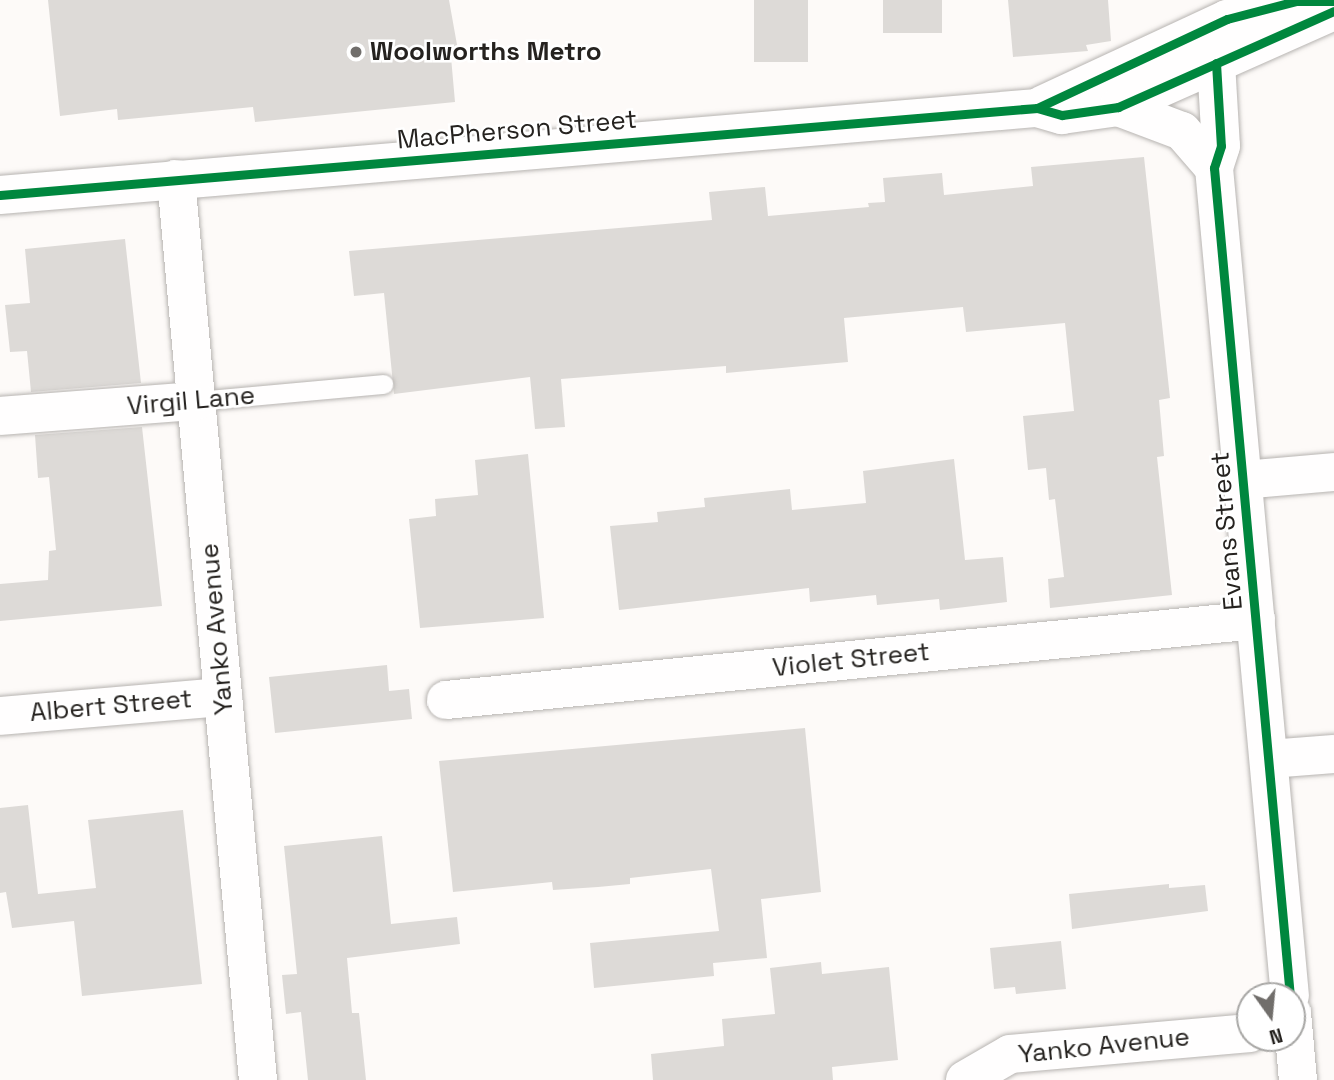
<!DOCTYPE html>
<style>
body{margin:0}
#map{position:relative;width:1334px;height:1080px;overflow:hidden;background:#fdfaf8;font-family:"Space Grotesk",sans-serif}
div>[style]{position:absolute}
.building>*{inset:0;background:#dddad7;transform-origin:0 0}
.roads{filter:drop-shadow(0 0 2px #b7b4b1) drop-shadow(0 0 2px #b7b4b1)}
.lane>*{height:19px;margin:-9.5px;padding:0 9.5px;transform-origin:9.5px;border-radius:9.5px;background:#fffefe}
.street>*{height:38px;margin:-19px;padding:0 19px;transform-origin:19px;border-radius:19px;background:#fffefe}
.secondary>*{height:38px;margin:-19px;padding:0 19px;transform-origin:19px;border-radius:19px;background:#fffefe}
.cycleway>*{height:9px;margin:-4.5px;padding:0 4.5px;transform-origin:4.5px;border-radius:4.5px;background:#00873e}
.dots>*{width:19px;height:19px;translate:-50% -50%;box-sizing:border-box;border:4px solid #fff;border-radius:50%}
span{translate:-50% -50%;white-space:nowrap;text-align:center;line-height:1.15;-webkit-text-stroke:5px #fff;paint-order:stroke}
.poi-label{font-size:26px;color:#25221f;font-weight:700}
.left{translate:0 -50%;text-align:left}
.street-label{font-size:26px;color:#25221f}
.north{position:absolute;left:1236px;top:982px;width:70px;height:70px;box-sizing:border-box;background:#fff;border:2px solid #a8a7a5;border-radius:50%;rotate:165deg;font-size:19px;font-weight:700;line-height:28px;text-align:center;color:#25221f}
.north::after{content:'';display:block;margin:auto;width:24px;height:32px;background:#716e6b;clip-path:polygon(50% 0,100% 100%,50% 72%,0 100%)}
</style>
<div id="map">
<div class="building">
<div style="clip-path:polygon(48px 0,449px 0,459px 56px,451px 57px,455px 102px,255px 122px,253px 107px,118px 120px,117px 109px,60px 116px)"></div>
<div style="left:754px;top:0;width:54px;height:62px"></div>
<div style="left:883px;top:0;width:59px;height:33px"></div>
<div style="clip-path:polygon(1008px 0,1108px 0,1111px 41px,1086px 45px,1088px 51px,1013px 57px)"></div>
<div style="clip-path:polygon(1144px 157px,1170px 398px,1159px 400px,1164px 456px,1157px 457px,1172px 595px,1050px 608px,1048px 579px,1064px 577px,1055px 499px,1049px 500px,1046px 468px,1028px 470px,1023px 416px,1074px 411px,1065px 323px,966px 332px,963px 307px,844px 318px,848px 362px,726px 373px,726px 366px,561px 379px,565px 427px,535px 429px,530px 377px,394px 394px,384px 293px,354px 296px,349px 251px,712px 220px,709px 192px,765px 187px,768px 216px,869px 207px,868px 203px,885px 202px,883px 178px,942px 173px,944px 195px,1033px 186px,1031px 167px)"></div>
<div style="clip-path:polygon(125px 239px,141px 383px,31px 392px,27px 351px,10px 352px,5px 305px,30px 303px,25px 249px)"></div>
<div style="clip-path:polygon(142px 427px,162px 606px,0 621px,0 584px,48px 580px,49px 551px,56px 550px,49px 477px,38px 478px,35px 435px)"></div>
<div style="clip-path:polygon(528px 454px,544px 618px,420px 628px,409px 519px,436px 516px,435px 499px,478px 495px,475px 460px)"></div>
<div style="clip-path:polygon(954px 459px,965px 560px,1003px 557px,1007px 602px,940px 610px,939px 599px,877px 605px,876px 595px,810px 602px,809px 588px,619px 610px,610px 526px,658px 522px,657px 512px,705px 507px,704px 498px,790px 489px,792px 510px,866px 503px,863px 471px)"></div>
<div style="clip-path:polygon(387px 665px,389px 691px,409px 689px,412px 719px,275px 733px,269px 677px)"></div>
<div style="clip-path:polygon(805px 728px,821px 892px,761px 899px,767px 958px,713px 963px,714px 976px,594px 988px,590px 943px,719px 931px,711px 869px,630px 878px,630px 884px,598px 887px,553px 890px,552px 882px,453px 892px,439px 761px)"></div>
<div style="clip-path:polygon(28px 805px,38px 894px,96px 888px,88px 820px,183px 810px,202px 984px,82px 996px,74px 921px,12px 928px,6px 892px,0 893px,0 808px)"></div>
<div style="clip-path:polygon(382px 836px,391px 924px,457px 917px,460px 944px,347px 958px,352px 1013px,359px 1013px,366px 1080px,308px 1080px,301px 1012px,286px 1014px,282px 975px,297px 974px,284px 846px)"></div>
<div style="clip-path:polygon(1169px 884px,1169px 888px,1205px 885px,1208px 911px,1072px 929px,1069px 894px)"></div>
<div style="clip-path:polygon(1061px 941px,1066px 989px,1016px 994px,1015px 987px,994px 989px,990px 948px)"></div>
<div style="clip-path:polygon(821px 962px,822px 974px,889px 967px,898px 1060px,832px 1067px,833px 1080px,653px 1080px,651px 1054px,724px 1046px,722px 1019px,775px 1014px,770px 968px)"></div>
</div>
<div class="roads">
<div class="lane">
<div style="left:196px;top:401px;width:188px;rotate:-5.2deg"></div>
</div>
<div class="street">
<div style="left:1216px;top:63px;width:83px;rotate:86.6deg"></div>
<div style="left:1221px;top:146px;width:23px;rotate:108deg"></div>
<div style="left:1214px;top:168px;width:831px;rotate:84.76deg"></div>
<div style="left:1118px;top:107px;width:68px;rotate:20.6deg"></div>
<div style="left:1182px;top:131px;width:49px;rotate:49.1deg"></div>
<div style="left:176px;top:179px;width:905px;rotate:84.8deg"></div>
<div style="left:0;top:416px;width:197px;rotate:-4.4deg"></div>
<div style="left:1243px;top:480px;width:91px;rotate:-5deg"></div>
<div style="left:446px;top:700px;width:814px;rotate:-5.64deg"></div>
<div style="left:0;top:716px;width:224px;rotate:-4.9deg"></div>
<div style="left:1269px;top:759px;width:65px;rotate:-4.4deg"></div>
<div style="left:1292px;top:1013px;width:67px;rotate:84.9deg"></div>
<div style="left:965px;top:1080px;width:52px;rotate:-30deg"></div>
<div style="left:1010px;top:1054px;width:241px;rotate:-5deg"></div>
</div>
<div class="secondary">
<div style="left:1042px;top:105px;width:204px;rotate:-24.9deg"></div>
<div style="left:1227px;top:19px;width:71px;rotate:-14.6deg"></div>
<div style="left:1296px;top:1px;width:32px"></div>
<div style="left:0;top:195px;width:1041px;rotate:-4.8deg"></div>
<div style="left:1037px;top:108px;width:26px;rotate:16deg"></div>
<div style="left:1062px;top:115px;width:57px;rotate:-8.1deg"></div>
<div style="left:1118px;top:107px;width:236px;rotate:-24deg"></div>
</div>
</div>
<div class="cycleway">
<div style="left:1216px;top:63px;width:83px;rotate:86.6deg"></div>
<div style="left:1221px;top:146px;width:23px;rotate:108deg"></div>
<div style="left:1214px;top:168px;width:831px;rotate:84.76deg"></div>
<div style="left:1037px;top:108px;width:210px;rotate:-25.1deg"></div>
<div style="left:1227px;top:19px;width:71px;rotate:-14.6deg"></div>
<div style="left:1296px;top:1px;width:38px"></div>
<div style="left:0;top:195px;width:1041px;rotate:-4.8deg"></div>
<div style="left:1037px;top:108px;width:26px;rotate:16deg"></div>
<div style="left:1062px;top:115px;width:57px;rotate:-8.1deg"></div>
<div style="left:1118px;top:107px;width:236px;rotate:-24deg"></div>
</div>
<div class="dots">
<div style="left:356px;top:52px;background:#716e6b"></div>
</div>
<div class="poi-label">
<span class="left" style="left:370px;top:52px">Woolworths Metro</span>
</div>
<div class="street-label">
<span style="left:517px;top:130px;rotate:-5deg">MacPherson Street</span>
<span style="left:191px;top:401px;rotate:-5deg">Virgil Lane</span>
<span style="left:1227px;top:531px;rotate:-95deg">Evans Street</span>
<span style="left:217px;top:629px;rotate:-95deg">Yanko Avenue</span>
<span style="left:851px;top:660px;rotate:-6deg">Violet Street</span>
<span style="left:111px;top:706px;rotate:-5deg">Albert Street</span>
<span style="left:1104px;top:1046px;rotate:-6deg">Yanko Avenue</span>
</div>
<div class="north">N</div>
</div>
